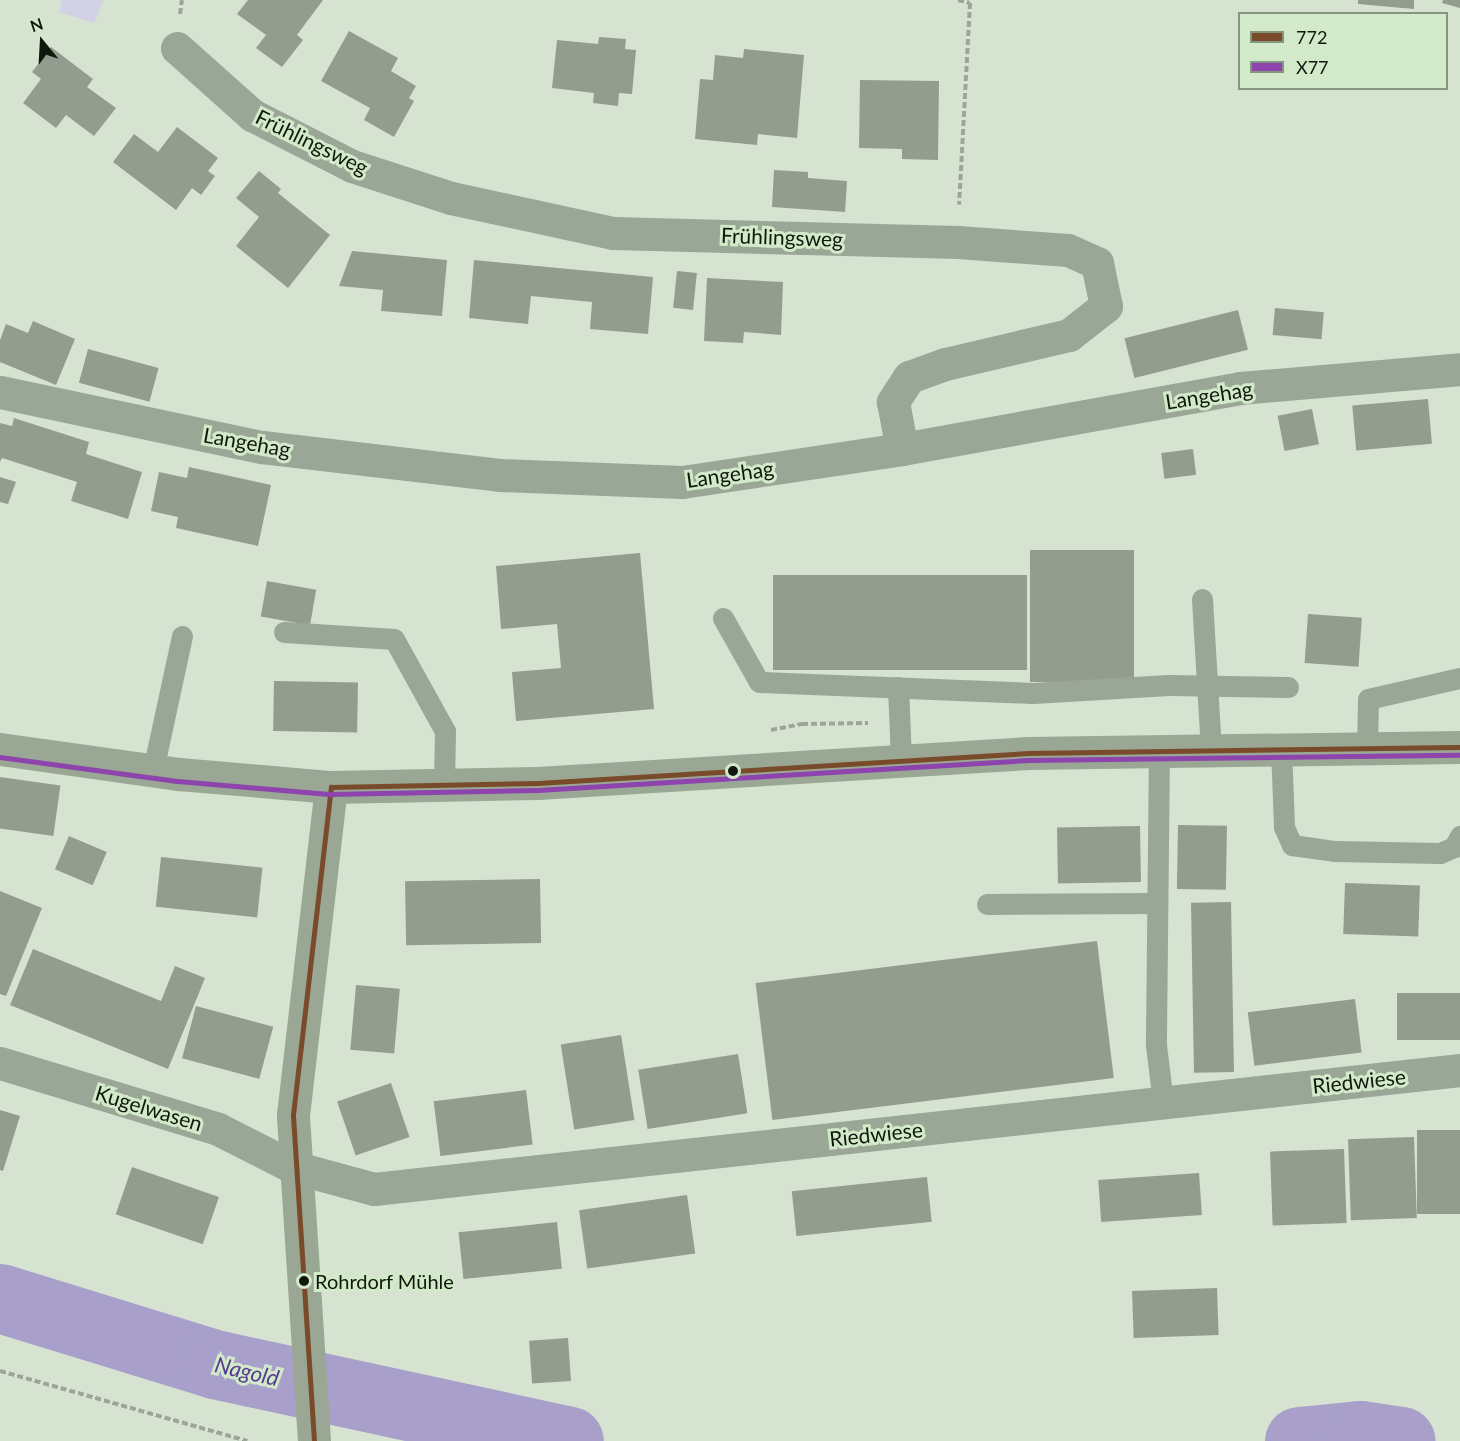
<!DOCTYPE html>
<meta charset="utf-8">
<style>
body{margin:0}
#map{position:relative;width:1460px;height:1441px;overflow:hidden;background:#d6e3d1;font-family:Lato,sans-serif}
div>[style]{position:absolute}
.green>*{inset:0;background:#d2d1e5}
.river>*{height:69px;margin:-34.5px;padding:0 34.5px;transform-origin:34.5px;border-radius:34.5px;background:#a8a0cb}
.building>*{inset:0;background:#939d8f;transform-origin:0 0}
.path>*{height:4px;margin-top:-2px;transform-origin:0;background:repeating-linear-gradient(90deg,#9ba698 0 6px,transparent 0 9px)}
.lane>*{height:21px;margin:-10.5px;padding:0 10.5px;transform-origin:10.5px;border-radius:10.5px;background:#9aa796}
.street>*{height:33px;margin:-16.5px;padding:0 16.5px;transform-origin:16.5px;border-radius:16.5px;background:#9aa796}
.secondary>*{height:33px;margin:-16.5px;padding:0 16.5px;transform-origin:16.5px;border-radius:16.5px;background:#99a794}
.bus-1>*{height:4.5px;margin:-2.25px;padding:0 2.25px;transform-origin:2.25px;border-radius:2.25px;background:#7a4b2a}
.bus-2>*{height:4.5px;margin:-2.25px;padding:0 2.25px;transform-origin:2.25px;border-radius:2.25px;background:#8e44ad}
.dots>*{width:16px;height:16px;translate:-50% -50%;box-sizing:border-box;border:3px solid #d2eaca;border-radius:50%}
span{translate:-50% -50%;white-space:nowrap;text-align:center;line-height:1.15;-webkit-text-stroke:6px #d2eaca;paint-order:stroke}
.bus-label{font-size:20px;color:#10180d}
.left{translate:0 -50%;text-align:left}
.street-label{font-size:21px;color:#10180d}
.water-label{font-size:22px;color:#563b8e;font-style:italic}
.legend{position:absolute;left:1238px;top:12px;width:210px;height:78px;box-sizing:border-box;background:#d2eaca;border:2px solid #84967e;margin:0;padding:8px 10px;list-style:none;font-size:18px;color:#10180d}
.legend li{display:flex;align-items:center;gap:12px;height:30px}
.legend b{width:30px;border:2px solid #84967e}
.north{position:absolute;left:12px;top:12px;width:60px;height:60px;-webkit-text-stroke:4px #d2eaca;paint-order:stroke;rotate:342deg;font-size:16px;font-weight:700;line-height:24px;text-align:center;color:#10180d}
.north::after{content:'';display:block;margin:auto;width:21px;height:27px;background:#10180d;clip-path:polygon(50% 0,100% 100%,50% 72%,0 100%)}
</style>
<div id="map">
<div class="green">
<div style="clip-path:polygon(62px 0,104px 0,94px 23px,59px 12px)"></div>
</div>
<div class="river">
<div style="left:0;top:1298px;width:224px;rotate:17.1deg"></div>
<div style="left:214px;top:1364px;width:363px;rotate:12.2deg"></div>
<div style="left:1299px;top:1441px;width:61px;rotate:-5.6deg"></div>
<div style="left:1360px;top:1435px;width:41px;rotate:8.3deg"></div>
</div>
<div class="building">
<div style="clip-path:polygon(248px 0,323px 0,297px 35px,303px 40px,282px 67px,256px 48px,266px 35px,237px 14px)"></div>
<div style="clip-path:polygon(1358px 0,1414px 0,1414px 9px,1358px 4px)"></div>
<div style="clip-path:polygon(1443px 0,1460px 0,1460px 8px,1442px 3px)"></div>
<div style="clip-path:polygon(349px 31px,398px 58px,391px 71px,416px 86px,409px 98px,414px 101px,394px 137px,364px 120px,370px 108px,321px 81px)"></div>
<div style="clip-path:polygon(599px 37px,626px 39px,625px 49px,636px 50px,632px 94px,619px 93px,618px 106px,593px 103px,594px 93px,552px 88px,557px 40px,598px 44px)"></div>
<div style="clip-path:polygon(51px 47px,93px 79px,87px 87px,116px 108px,94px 136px,66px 115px,56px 128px,23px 103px,41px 79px,32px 72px)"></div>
<div style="clip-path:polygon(744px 49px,804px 55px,797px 138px,758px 134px,757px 145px,695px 139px,700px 79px,713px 80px,715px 55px,743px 58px)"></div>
<div style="clip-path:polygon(860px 80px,939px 81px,938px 160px,902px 159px,902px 149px,859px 148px)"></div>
<div style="clip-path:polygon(177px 127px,218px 158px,208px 171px,215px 176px,201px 195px,192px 188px,176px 210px,113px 162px,134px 134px,158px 152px)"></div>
<div style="clip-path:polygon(774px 170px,808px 172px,808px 178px,847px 181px,845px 212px,772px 207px)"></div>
<div style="clip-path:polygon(259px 171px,281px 189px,278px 193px,330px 235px,288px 288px,236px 246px,259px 217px,236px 198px)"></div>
<div style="clip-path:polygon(352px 251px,447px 260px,442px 316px,381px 311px,383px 290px,339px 286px)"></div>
<div style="clip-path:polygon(474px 260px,653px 277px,648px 334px,590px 329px,592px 302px,531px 296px,528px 324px,469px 318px)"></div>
<div style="left:677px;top:271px;width:20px;height:37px;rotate:6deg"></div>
<div style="clip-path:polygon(707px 278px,783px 282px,781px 335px,744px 332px,743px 343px,704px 341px)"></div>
<div style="left:1275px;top:308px;width:49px;height:27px;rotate:5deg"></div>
<div style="left:1238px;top:310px;width:41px;height:117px;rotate:76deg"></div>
<div style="clip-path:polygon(33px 321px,75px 339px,56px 385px,0 362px,0 340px,6px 324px,28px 333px)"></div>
<div style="left:88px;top:349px;width:73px;height:35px;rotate:15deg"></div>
<div style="left:1428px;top:399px;width:45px;height:76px;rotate:85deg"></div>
<div style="left:1312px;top:409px;width:36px;height:35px;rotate:79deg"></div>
<div style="clip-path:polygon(14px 418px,89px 442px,86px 454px,142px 472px,128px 519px,71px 501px,77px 482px,2px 458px,0 462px,0 423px,12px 426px)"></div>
<div style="left:1193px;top:449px;width:26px;height:32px;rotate:83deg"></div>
<div style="clip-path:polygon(189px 467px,271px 485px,258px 546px,176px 528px,178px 517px,151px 511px,159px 472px,187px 478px)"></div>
<div style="clip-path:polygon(0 477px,16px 482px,8px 504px,0 502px)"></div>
<div style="left:1030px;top:550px;width:104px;height:132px"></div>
<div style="clip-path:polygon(640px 553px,654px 709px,516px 721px,512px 672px,561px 668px,557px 624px,501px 629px,496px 566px)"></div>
<div style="left:773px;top:575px;width:254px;height:95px"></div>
<div style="left:267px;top:581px;width:50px;height:36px;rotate:10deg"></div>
<div style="left:1308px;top:614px;width:54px;height:49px;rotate:4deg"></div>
<div style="left:274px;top:681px;width:84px;height:50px;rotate:1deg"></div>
<div style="left:0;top:777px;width:61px;height:51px;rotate:8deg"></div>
<div style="left:1178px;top:825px;width:49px;height:64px;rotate:1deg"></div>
<div style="left:1140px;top:826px;width:56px;height:83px;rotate:89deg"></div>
<div style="left:69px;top:836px;width:41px;height:36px;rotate:23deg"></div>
<div style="left:161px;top:857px;width:102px;height:50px;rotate:6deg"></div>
<div style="left:540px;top:879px;width:64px;height:135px;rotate:89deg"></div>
<div style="left:1345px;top:883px;width:75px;height:51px;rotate:2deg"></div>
<div style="clip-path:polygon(0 891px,42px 908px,6px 996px,0 994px)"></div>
<div style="left:1231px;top:902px;width:170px;height:40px;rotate:89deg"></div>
<div style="left:1097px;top:941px;width:138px;height:344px;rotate:83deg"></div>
<div style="clip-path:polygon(33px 949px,161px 1001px,175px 966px,205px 978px,168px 1069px,10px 1005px)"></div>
<div style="left:356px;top:985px;width:44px;height:65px;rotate:5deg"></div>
<div style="left:1397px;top:993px;width:63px;height:47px"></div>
<div style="left:1355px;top:999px;width:54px;height:108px;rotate:83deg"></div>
<div style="left:196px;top:1006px;width:80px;height:54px;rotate:15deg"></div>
<div style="left:621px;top:1035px;width:86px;height:61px;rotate:81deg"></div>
<div style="left:738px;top:1054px;width:60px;height:101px;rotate:81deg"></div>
<div style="left:391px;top:1083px;width:57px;height:57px;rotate:71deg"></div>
<div style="left:526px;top:1090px;width:55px;height:93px;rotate:83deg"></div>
<div style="clip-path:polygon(0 1110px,20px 1116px,3px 1171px,0 1170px)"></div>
<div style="left:1460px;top:1130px;width:84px;height:43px;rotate:90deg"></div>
<div style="left:1414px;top:1137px;width:81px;height:66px;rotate:88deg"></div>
<div style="left:1344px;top:1149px;width:74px;height:74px;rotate:88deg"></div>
<div style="left:132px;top:1167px;width:92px;height:50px;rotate:19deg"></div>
<div style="left:1199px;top:1173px;width:42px;height:101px;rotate:86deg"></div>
<div style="left:927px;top:1177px;width:45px;height:136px;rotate:84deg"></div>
<div style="left:687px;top:1195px;width:59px;height:109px;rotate:82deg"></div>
<div style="left:557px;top:1222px;width:47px;height:99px;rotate:84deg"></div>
<div style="left:1217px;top:1288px;width:47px;height:85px;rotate:88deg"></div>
<div style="left:568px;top:1338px;width:43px;height:39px;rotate:86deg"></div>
</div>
<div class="path">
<div style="left:958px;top:0;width:12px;rotate:14deg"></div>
<div style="left:970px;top:3px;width:202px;rotate:93.1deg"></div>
<div style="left:180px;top:14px;width:14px;rotate:-82deg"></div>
<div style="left:771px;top:730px;width:32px;rotate:-11deg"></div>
<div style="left:802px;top:724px;width:66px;rotate:-0.9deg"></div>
<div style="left:0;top:1371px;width:257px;rotate:15.8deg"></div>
</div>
<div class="lane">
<div style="left:1202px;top:599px;width:150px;rotate:86.6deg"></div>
<div style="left:723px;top:618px;width:73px;rotate:60.6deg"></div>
<div style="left:759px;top:682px;width:274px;rotate:2.3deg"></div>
<div style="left:1033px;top:693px;width:136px;rotate:-3.4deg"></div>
<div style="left:1169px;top:685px;width:119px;rotate:1deg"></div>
<div style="left:284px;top:632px;width:110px;rotate:3.6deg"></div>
<div style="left:394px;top:639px;width:105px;rotate:61deg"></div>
<div style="left:445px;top:731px;width:54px;rotate:91.1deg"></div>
<div style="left:898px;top:687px;width:72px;rotate:87.6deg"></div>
<div style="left:1281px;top:748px;width:79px;rotate:87.8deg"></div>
<div style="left:1284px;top:827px;width:20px;rotate:66deg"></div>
<div style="left:1292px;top:845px;width:42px;rotate:8.1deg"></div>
<div style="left:1334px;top:851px;width:106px;rotate:1.1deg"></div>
<div style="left:1440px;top:853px;width:15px;rotate:-23deg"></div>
<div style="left:1454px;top:847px;width:13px;rotate:-61deg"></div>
<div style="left:1367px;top:748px;width:49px;rotate:-88.8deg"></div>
<div style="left:1368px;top:699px;width:94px;rotate:-12.9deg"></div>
<div style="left:1159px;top:749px;width:296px;rotate:90.6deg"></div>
<div style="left:1156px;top:1045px;width:58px;rotate:83.1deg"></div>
<div style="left:153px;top:770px;width:137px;rotate:-77.8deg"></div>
<div style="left:987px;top:904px;width:170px;rotate:-0.3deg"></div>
</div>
<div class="street">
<div style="left:177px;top:48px;width:101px;rotate:41.8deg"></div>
<div style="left:252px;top:115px;width:112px;rotate:27deg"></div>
<div style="left:352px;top:166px;width:104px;rotate:17.9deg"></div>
<div style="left:451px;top:198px;width:166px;rotate:12.2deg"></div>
<div style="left:613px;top:233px;width:345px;rotate:1.5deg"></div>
<div style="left:958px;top:242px;width:110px;rotate:4.2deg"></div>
<div style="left:1068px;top:250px;width:32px;rotate:24deg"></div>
<div style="left:1097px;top:263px;width:44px;rotate:78.2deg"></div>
<div style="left:1106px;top:306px;width:47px;rotate:141.9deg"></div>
<div style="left:1069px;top:335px;width:127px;rotate:166.8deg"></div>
<div style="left:945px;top:364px;width:38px;rotate:160deg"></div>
<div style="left:909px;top:377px;width:30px;rotate:123deg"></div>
<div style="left:893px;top:402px;width:48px;rotate:79.2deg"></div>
<div style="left:0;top:392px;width:268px;rotate:11.9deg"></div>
<div style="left:262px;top:447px;width:239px;rotate:6.7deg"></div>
<div style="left:499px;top:475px;width:183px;rotate:2.2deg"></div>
<div style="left:682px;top:482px;width:222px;rotate:-8.5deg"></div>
<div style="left:902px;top:449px;width:343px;rotate:-10.2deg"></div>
<div style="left:1240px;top:388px;width:221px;rotate:-4.9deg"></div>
<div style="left:0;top:1063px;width:228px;rotate:16.8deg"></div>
<div style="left:218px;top:1129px;width:84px;rotate:26.9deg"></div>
<div style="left:293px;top:1167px;width:84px;rotate:15.2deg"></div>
<div style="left:374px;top:1189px;width:1093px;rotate:-6.25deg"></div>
</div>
<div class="secondary">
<div style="left:0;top:749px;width:181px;rotate:8deg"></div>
<div style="left:179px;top:774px;width:153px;rotate:4.9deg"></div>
<div style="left:331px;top:787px;width:207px;rotate:-1.1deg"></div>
<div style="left:538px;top:783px;width:491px;rotate:-3.5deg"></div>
<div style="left:1028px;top:753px;width:432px;rotate:-0.8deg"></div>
<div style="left:314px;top:1441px;width:327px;rotate:-93.7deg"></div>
<div style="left:293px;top:1115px;width:330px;rotate:-83.4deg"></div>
</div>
<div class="bus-1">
<div style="left:331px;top:787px;width:207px;rotate:-1.1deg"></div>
<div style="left:538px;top:783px;width:491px;rotate:-3.5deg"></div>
<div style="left:1028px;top:753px;width:432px;rotate:-0.8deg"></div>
<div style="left:314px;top:1441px;width:327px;rotate:-93.7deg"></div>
<div style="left:293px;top:1115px;width:330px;rotate:-83.4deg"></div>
</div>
<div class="bus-2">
<div style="left:0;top:757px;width:180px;rotate:7.7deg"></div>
<div style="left:178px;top:781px;width:154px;rotate:4.9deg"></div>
<div style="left:331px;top:794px;width:207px;rotate:-1.1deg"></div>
<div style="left:538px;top:790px;width:491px;rotate:-3.5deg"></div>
<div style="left:1028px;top:760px;width:432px;rotate:-0.7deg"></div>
</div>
<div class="dots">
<div style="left:733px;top:771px;background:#10180d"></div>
<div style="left:304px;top:1281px;background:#10180d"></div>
</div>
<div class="bus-label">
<span class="left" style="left:315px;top:1281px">Rohrdorf Mühle</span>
</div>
<div class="street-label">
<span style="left:312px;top:142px;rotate:26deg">Frühlingsweg</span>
<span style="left:782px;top:237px;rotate:2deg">Frühlingsweg</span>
<span style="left:1209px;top:395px;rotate:-9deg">Langehag</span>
<span style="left:247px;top:442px;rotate:10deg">Langehag</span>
<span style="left:730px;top:474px;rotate:-8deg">Langehag</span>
<span style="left:1359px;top:1081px;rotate:-6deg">Riedwiese</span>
<span style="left:149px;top:1108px;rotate:17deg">Kugelwasen</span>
<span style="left:876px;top:1134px;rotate:-6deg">Riedwiese</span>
</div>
<div class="water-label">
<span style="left:247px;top:1371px;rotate:13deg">Nagold</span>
</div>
<ul class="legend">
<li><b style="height:8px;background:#7a4b2a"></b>772</li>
<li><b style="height:8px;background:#8e44ad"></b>X77</li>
</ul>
<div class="north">N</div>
</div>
